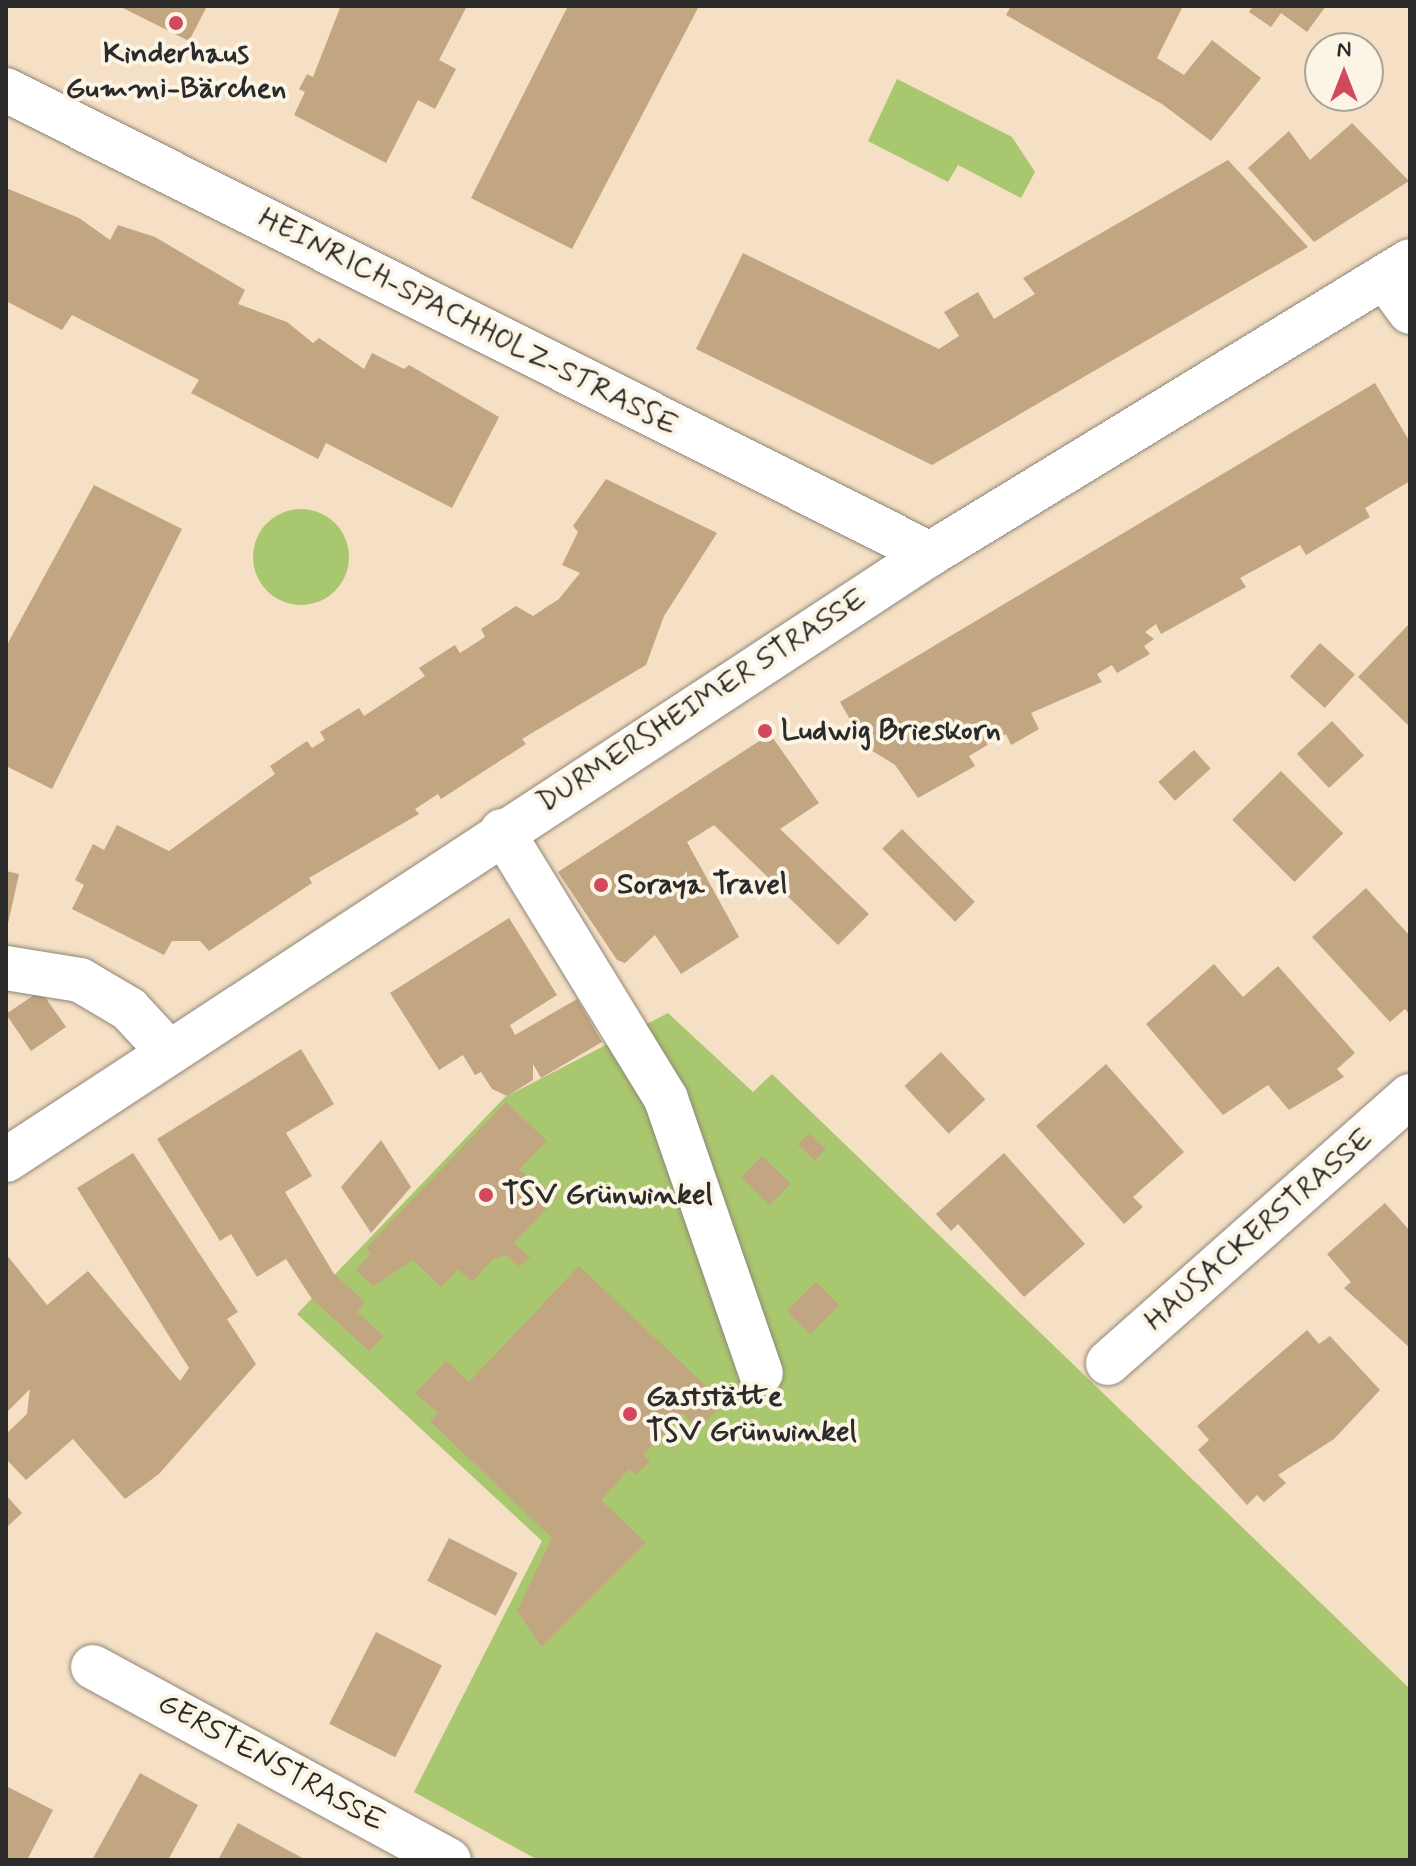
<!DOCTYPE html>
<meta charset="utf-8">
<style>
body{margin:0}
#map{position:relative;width:1416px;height:1866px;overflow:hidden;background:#f5e0c5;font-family:Mynerve,sans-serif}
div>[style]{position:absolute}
.green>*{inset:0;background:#a9c76e}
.round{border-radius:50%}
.building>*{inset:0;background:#c2a581;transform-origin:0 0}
.roads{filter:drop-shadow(0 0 2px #908678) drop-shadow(0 0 2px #908678)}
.minor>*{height:44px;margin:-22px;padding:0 22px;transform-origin:22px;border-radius:22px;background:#fff}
.dots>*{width:22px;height:22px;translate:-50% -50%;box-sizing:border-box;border:4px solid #fcf5e5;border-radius:50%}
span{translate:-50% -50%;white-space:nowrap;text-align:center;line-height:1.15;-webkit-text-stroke:8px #fcf5e5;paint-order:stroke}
.poi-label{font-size:30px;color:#2b2b2b;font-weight:700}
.left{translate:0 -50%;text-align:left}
.street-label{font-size:30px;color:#2b2b2b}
.frame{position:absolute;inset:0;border:8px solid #2b2b2b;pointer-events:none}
.north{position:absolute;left:1304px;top:32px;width:80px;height:80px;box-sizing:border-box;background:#fcf5e5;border:2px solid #a8a49b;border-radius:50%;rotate:0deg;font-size:22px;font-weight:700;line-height:32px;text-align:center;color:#2b2b2b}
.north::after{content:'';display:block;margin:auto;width:28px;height:36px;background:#d1495b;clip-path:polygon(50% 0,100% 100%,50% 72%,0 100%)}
</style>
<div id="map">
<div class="green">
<div style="clip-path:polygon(897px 79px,1012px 137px,1035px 172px,1021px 198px,958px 165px,948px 182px,868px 141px)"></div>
<div class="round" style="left:253px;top:509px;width:96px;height:96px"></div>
<div style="clip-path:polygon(668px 1013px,753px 1092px,772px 1074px,1410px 1689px,1410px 1860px,538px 1860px,414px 1792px,542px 1541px,297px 1314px,505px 1097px)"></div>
</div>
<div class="building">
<div style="clip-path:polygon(119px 6px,207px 6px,189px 41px)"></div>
<div style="clip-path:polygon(350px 6px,467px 6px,439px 60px,456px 69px,435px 109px,418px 100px,386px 163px,294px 115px,305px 92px,299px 89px,307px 74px,313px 77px,340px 8px)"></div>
<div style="clip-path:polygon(568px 6px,699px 6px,572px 249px,471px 198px)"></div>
<div style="clip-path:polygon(1011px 6px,1183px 6px,1157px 58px,1184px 75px,1212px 40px,1261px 78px,1211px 141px,1162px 104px,1006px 15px)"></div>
<div style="clip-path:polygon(1253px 6px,1326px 6px,1307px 32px,1281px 13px,1271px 27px,1249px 12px)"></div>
<div style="clip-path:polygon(1352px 123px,1409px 181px,1314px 242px,1248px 168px,1289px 131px,1310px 160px)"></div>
<div style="clip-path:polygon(1228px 160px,1308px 247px,932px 465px,696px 349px,743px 253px,939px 349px,959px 336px,944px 312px,978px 292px,994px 319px,1035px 294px,1023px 278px)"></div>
<div style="clip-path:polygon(6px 188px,79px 218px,110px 240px,118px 225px,155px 237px,245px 290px,238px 304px,287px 322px,313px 343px,319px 338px,364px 369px,372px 353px,404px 369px,409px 365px,499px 417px,452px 508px,326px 443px,318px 459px,191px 393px,199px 380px,72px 315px,62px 330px,6px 301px)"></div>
<div style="clip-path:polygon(1375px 383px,1410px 442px,1410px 481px,1365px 508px,1370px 517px,1306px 555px,1300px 545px,1240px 578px,1246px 587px,1161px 634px,1156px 624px,1145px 632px,1154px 639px,1144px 646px,1150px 654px,1117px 673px,1112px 665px,1097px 674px,1102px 682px,1031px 713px,1039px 729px,1011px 745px,1006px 734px,969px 756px,975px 766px,918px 798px,895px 765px,866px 747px,840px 702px)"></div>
<div style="clip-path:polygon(606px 479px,717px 533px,664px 616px,646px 665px,522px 739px,526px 744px,441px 799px,438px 794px,415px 809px,419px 814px,309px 878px,312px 883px,209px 951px,200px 941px,172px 941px,164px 955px,72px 909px,84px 885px,75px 880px,93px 844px,104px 850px,117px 825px,169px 851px,275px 774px,270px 766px,307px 741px,312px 748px,325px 740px,320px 732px,359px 708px,364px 716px,425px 676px,419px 668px,455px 645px,460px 653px,485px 637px,481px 629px,516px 606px,533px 616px,559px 599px,580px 573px,562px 565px,578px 532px,573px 526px)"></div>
<div style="clip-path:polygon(94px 485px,182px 529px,52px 789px,6px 766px,8px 643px)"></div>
<div style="clip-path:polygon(1410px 623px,1410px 727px,1358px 677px)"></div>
<div style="left:1320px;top:643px;width:47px;height:45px;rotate:42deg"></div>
<div style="left:1332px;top:721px;width:47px;height:48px;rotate:47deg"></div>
<div style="clip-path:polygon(770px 734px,819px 803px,780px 829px,869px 914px,838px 945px,714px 825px,687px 842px,739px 937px,681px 974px,655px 935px,625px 963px,617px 960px,558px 872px)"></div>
<div style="left:1194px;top:750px;width:25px;height:48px;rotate:48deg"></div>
<div style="left:1281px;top:771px;width:88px;height:69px;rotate:45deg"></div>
<div style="left:902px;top:829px;width:103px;height:28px;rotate:45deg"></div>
<div style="clip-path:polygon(6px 871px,19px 874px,7px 928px,6px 928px)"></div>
<div style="clip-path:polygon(1366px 888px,1410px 936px,1410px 1015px,1405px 1009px,1390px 1022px,1312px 937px)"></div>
<div style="clip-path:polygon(509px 918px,557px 995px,510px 1025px,515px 1035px,577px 999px,602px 1042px,541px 1078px,533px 1064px,533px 1080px,507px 1096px,492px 1089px,481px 1072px,475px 1075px,463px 1055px,439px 1070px,390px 993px)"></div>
<div style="clip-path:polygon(1214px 964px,1243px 997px,1278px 966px,1355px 1053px,1337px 1069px,1344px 1077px,1289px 1110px,1268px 1085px,1223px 1115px,1146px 1024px)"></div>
<div style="clip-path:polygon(34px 995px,45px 997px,66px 1027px,31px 1051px,6px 1014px)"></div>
<div style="clip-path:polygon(301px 1049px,334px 1104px,286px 1133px,312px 1176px,285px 1192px,334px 1274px,365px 1302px,357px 1312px,383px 1336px,369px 1351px,312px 1299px,286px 1259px,257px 1277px,231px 1234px,220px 1241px,157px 1139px)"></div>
<div style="left:941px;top:1052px;width:65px;height:50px;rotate:47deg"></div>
<div style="clip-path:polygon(1106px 1064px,1184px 1152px,1133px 1197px,1143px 1207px,1124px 1224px,1036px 1126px)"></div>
<div style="clip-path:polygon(506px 1102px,547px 1141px,519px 1170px,558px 1196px,514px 1243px,530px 1257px,519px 1267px,506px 1255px,493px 1259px,472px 1282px,458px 1269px,441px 1287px,413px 1260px,373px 1286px,356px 1270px,371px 1253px,366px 1248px)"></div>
<div style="left:809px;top:1133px;width:23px;height:16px;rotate:43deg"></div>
<div style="clip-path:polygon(381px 1140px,411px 1187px,371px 1233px,341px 1187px)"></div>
<div style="clip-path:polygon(133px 1153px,238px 1312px,227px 1319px,256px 1364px,159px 1474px,125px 1499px,73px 1439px,26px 1480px,6px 1459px,6px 1434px,27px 1414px,30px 1389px,6px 1413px,6px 1254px,47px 1305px,88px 1271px,180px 1381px,189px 1368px,77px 1188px)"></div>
<div style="clip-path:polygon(1004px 1153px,1085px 1244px,1024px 1297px,958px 1224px,951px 1231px,936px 1214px)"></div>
<div style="left:762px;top:1156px;width:40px;height:30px;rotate:44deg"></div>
<div style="clip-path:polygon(1385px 1203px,1410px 1231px,1410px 1348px,1344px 1288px,1351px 1282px,1327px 1254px)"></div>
<div style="clip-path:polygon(579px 1266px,724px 1403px,699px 1429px,682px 1413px,643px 1455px,650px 1461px,636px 1475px,629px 1469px,601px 1500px,646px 1543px,542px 1647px,517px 1611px,552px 1538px,430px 1421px,438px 1413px,415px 1393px,446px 1361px,469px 1382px)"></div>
<div style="left:816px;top:1282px;width:33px;height:41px;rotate:45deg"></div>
<div style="clip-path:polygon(1307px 1330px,1319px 1344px,1330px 1336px,1380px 1390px,1334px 1439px,1278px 1475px,1286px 1483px,1264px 1502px,1257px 1495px,1247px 1505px,1198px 1450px,1209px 1440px,1197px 1426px)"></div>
<div style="clip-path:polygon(6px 1495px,22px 1513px,6px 1528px)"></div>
<div style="left:449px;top:1538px;width:77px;height:48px;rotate:27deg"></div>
<div style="left:376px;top:1632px;width:74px;height:103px;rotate:27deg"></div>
<div style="clip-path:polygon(140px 1773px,198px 1805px,168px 1860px,92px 1860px)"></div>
<div style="clip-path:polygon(6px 1786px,53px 1810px,27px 1860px,6px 1860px)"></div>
<div style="clip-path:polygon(238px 1823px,306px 1860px,218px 1860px)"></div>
</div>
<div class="roads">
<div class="minor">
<div style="left:6px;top:90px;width:1034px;rotate:26.66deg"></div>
<div style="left:1385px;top:278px;width:42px;rotate:53.7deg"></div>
<div style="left:502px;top:831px;width:314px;rotate:58.5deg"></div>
<div style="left:666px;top:1099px;width:290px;rotate:70.9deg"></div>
<div style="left:6px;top:968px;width:75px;rotate:9.2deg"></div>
<div style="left:80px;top:980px;width:57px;rotate:30.6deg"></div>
<div style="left:129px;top:1009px;width:54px;rotate:47.2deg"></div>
<div style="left:6px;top:1160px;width:1105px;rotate:-33.26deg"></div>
<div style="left:930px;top:554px;width:562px;rotate:-31.4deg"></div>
<div style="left:1108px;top:1363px;width:403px;rotate:-41.5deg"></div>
<div style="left:93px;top:1667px;width:405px;rotate:28.5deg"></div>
</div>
</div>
<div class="dots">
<div style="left:176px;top:23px;background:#d1495b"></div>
<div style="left:765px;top:731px;background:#d1495b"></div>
<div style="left:601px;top:885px;background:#d1495b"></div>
<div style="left:486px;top:1195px;background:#d1495b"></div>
<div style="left:630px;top:1414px;background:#d1495b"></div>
</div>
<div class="poi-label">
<span style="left:176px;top:71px">Kinderhaus<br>Gummi-Bärchen</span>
<span class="left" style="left:781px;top:731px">Ludwig Brieskorn</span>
<span class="left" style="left:617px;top:885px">Soraya Travel</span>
<span class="left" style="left:502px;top:1195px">TSV Grünwinkel</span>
<span class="left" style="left:646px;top:1414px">Gaststätte<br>TSV Grünwinkel</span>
</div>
<div class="street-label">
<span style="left:468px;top:322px;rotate:27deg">HEINRICH-SPACHHOLZ-STRASSE</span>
<span style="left:702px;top:701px;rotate:-33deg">DURMERSHEIMER STRASSE</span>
<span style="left:1259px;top:1230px;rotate:-41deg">HAUSACKERSTRASSE</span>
<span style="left:271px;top:1763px;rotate:29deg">GERSTENSTRASSE</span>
</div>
<div class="frame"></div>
<div class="north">N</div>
</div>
